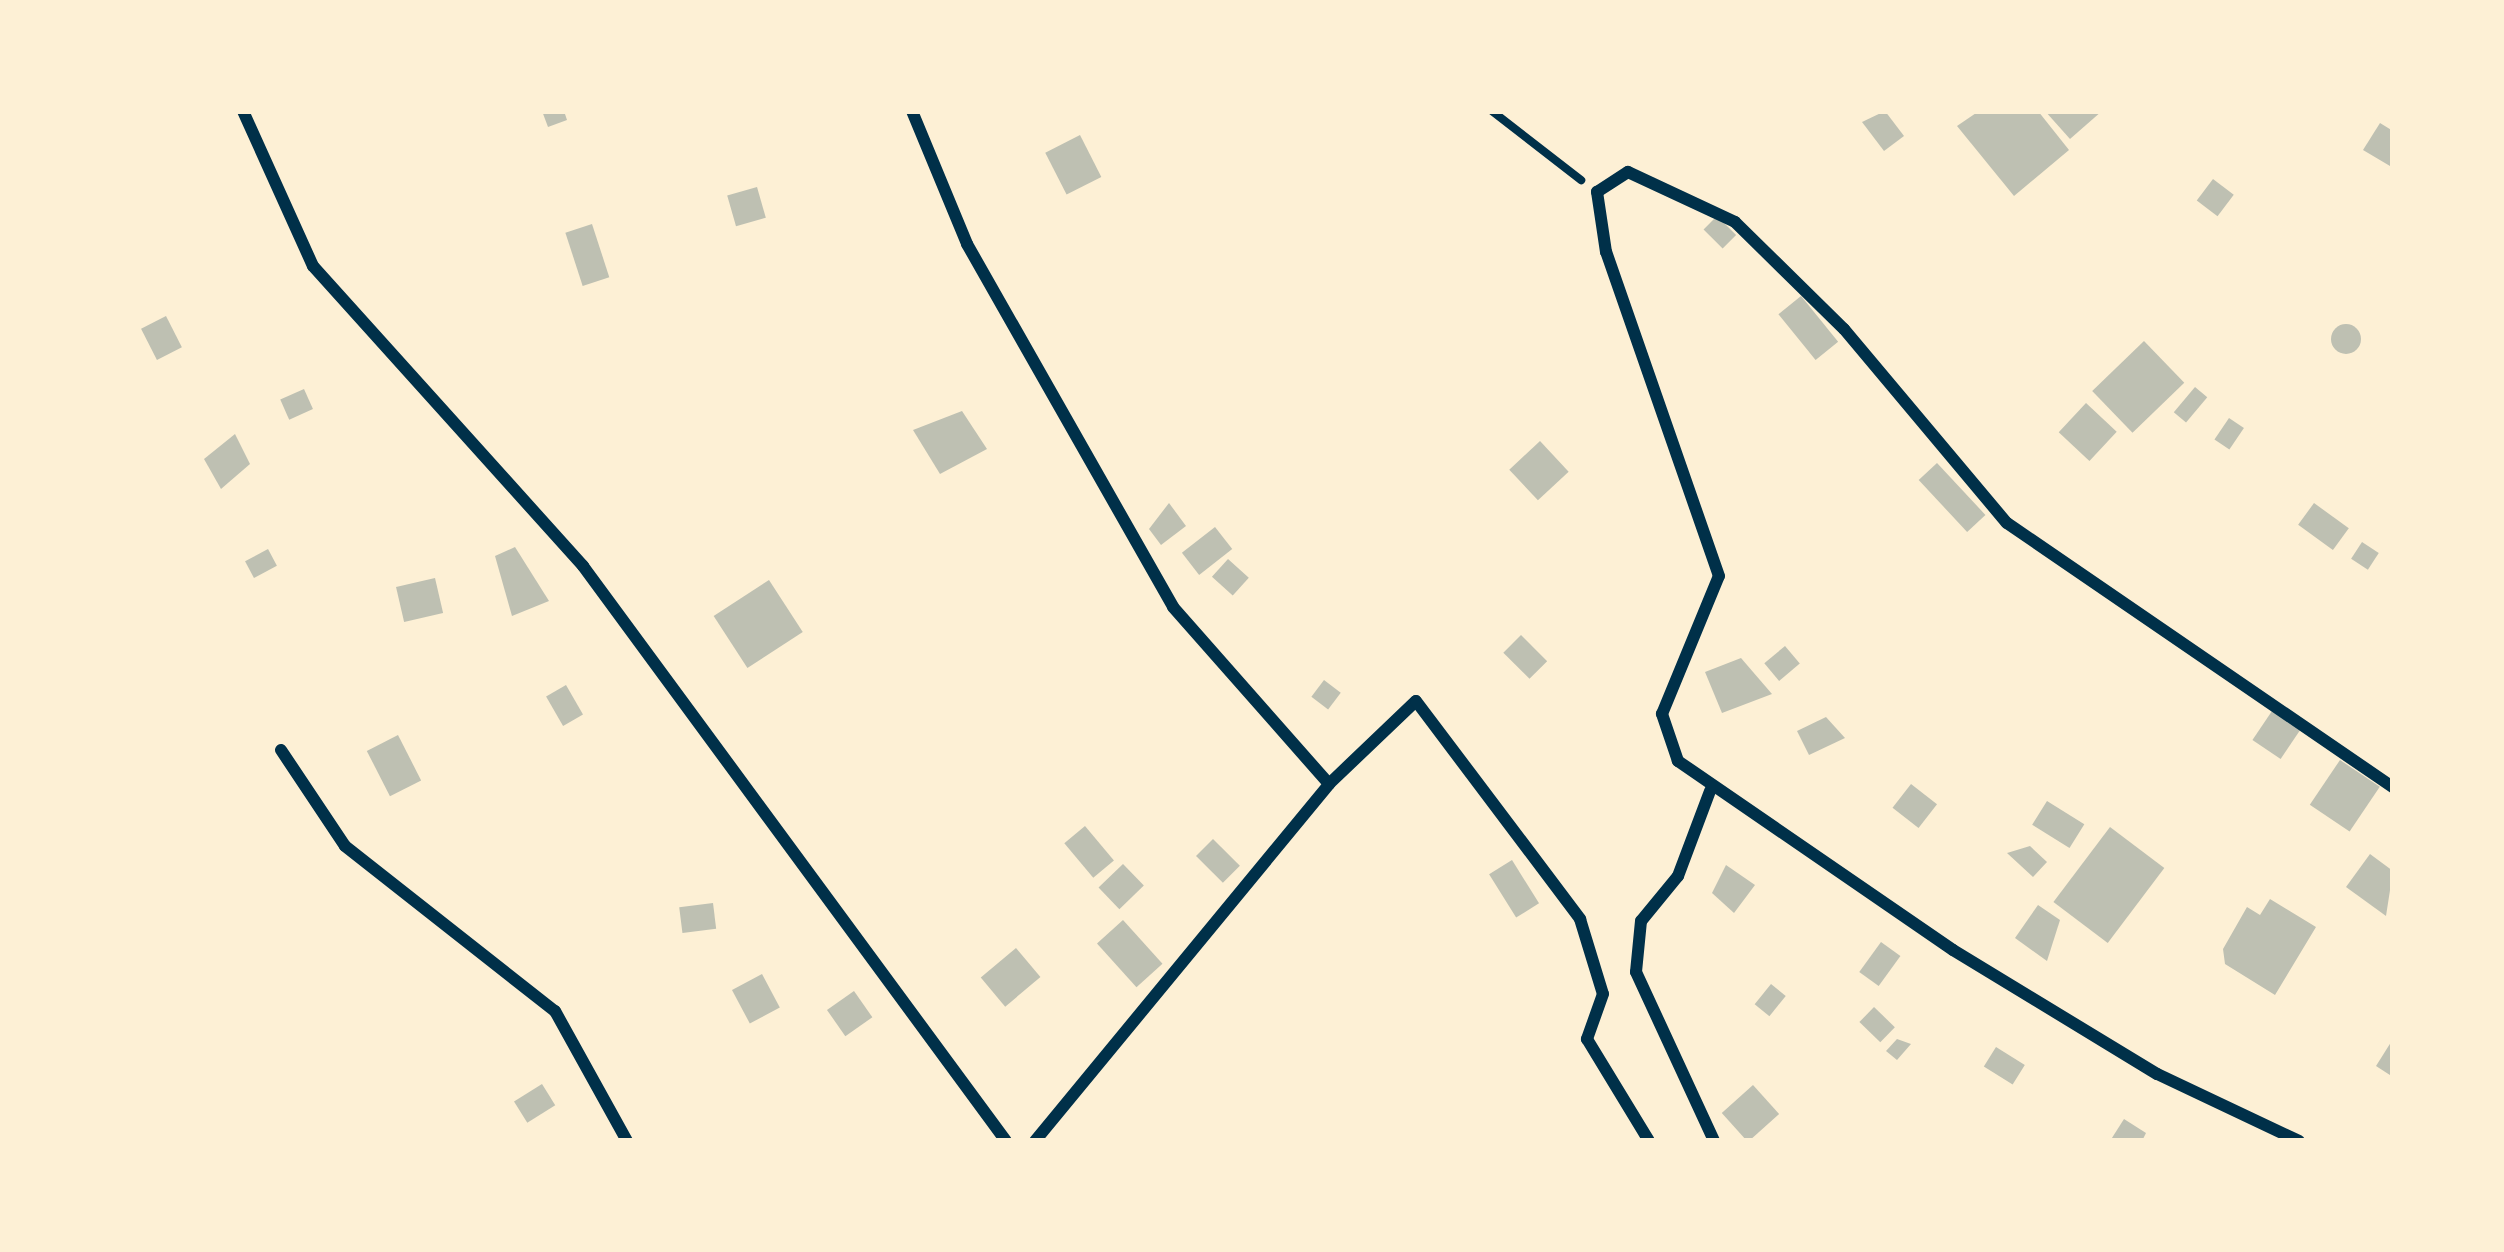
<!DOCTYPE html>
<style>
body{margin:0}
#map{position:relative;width:2504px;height:1252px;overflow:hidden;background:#fdf0d5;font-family:Barlow,sans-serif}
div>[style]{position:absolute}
.building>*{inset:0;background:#bec0b2;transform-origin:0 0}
.round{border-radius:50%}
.path>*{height:8px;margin:-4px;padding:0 4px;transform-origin:4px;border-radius:4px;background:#003049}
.minor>*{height:12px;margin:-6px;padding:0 6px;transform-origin:6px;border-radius:6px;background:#003049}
span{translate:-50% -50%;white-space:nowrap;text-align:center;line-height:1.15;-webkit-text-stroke:10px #fdf0d5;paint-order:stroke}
.frame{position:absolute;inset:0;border:114px solid #fdf0d5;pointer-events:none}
</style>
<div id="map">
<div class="building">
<div style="clip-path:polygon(542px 111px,564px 111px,567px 120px,548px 127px)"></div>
<div style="clip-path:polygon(1885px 111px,1904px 136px,1884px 151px,1862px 122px)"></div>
<div style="clip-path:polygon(1979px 111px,2038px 111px,2069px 150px,2014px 196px,1957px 126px)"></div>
<div style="clip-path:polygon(2045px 111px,2102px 111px,2070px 139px)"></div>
<div style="clip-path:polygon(2380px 123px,2393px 131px,2390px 166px,2363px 150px)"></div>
<div style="left:1080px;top:135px;width:47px;height:39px;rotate:63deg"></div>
<div style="left:2213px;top:179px;width:26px;height:27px;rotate:37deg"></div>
<div style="left:757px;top:187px;width:32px;height:31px;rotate:74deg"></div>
<div style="left:1717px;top:216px;width:27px;height:19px;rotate:45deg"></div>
<div style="left:592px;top:224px;width:56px;height:28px;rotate:72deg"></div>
<div style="left:1801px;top:296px;width:59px;height:29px;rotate:51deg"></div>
<div style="left:166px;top:316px;width:35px;height:28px;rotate:63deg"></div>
<div class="round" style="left:2331px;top:324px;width:30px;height:30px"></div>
<div style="left:2144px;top:341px;width:58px;height:72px;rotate:46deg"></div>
<div style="left:2195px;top:387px;width:16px;height:33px;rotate:40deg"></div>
<div style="left:304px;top:389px;width:22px;height:26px;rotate:66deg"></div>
<div style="left:2086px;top:403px;width:42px;height:40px;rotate:43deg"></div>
<div style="clip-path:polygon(962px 411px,987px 449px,940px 474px,913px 430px)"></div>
<div style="left:2229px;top:418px;width:18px;height:26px;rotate:34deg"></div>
<div style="clip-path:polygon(235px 434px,250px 464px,221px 489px,204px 459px)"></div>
<div style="left:1540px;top:441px;width:42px;height:42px;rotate:47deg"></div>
<div style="left:1937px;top:463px;width:71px;height:25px;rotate:47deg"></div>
<div style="clip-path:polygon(1169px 503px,1186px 526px,1161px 545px,1149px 529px)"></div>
<div style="left:2314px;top:503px;width:43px;height:27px;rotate:36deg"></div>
<div style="left:1215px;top:527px;width:28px;height:42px;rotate:52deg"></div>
<div style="left:2362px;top:542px;width:20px;height:20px;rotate:33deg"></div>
<div style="clip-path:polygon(515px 547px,549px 601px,512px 616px,495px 556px)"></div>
<div style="left:268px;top:549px;width:19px;height:26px;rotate:62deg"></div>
<div style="left:1228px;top:559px;width:28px;height:24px;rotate:42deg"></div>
<div style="left:435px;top:578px;width:36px;height:40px;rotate:77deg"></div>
<div style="left:769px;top:580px;width:62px;height:66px;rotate:57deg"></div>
<div style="left:1521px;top:635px;width:37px;height:25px;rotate:45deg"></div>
<div style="left:1785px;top:646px;width:23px;height:27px;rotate:50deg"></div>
<div style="clip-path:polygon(1741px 658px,1772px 694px,1722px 713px,1705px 672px)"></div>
<div style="left:1324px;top:680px;width:21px;height:21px;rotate:37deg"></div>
<div style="left:566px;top:685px;width:34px;height:23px;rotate:60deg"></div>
<div style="left:2272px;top:711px;width:34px;height:35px;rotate:34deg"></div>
<div style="clip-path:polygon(1826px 717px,1845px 738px,1809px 755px,1797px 731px)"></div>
<div style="left:398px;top:735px;width:51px;height:35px;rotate:63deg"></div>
<div style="left:2340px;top:760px;width:48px;height:54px;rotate:34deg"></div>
<div style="left:1911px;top:784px;width:33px;height:30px;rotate:38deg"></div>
<div style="left:2047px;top:801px;width:44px;height:28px;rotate:32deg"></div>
<div style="left:1085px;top:826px;width:45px;height:27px;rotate:50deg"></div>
<div style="left:2110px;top:827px;width:68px;height:94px;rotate:37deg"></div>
<div style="left:1213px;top:839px;width:38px;height:24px;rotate:45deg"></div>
<div style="clip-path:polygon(2030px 846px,2047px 862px,2033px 877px,2007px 853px)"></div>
<div style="clip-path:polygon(2370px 854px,2393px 871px,2386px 916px,2346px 887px)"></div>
<div style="left:1512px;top:860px;width:51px;height:27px;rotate:58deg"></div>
<div style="left:1123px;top:864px;width:30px;height:34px;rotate:46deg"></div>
<div style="clip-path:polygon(1726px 865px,1755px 885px,1734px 913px,1712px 893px)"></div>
<div style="clip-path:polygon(2270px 899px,2316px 927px,2275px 995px,2225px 964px,2223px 949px,2247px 907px,2260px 915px)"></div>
<div style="left:713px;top:903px;width:26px;height:34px;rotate:83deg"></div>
<div style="clip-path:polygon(2038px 905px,2060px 920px,2047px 961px,2015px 938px)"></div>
<div style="left:1123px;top:920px;width:59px;height:35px;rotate:48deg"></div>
<div style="left:1881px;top:942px;width:24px;height:37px;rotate:36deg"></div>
<div style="left:1016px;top:948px;width:38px;height:46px;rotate:50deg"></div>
<div style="left:762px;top:974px;width:38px;height:34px;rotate:62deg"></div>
<div style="left:1771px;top:984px;width:19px;height:26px;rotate:39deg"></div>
<div style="left:854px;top:991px;width:32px;height:33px;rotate:55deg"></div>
<div style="left:1874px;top:1007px;width:29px;height:21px;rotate:44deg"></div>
<div style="clip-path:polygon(1897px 1039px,1911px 1044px,1897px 1060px,1886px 1051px)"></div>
<div style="clip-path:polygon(2393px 1039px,2393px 1077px,2376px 1066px)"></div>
<div style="left:1996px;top:1047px;width:34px;height:23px;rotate:32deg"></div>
<div style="left:542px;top:1084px;width:25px;height:33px;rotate:58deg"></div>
<div style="left:1753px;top:1085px;width:39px;height:42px;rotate:48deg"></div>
<div style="clip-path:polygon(2124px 1119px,2146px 1133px,2142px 1141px,2110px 1141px)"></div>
</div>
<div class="path">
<div style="left:1492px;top:111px;width:113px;rotate:37.8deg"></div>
</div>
<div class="minor">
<div style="left:243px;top:111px;width:170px;rotate:65.7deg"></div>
<div style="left:313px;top:266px;width:404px;rotate:48deg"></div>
<div style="left:583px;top:566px;width:714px;rotate:53.66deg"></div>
<div style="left:912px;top:111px;width:144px;rotate:67.5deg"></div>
<div style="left:967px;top:244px;width:417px;rotate:60.4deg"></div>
<div style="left:1173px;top:607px;width:236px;rotate:48.6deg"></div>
<div style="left:281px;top:750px;width:115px;rotate:56.3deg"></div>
<div style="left:345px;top:846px;width:267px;rotate:38.2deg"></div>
<div style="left:555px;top:1011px;width:149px;rotate:61deg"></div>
<div style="left:1710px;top:791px;width:91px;rotate:110.6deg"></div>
<div style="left:1678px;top:876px;width:58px;rotate:129.4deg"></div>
<div style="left:1641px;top:921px;width:51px;rotate:95.6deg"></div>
<div style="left:1636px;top:972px;width:186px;rotate:65.2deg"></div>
<div style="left:1035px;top:1141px;width:462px;rotate:-50.5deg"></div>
<div style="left:1329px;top:784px;width:120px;rotate:-43.7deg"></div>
<div style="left:1416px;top:701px;width:273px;rotate:53deg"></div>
<div style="left:1580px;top:919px;width:78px;rotate:73deg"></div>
<div style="left:1603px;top:994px;width:48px;rotate:109.6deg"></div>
<div style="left:1587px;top:1039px;width:119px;rotate:58.7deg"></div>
<div style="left:2299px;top:1141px;width:157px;rotate:-154.7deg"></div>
<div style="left:2157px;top:1074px;width:239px;rotate:-148.7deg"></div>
<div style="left:1953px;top:950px;width:334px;rotate:-145.5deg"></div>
<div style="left:1678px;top:761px;width:50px;rotate:-108.8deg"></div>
<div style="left:1662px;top:714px;width:149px;rotate:-67.6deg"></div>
<div style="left:1719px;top:576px;width:343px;rotate:-109.2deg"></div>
<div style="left:1606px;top:252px;width:61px;rotate:-98.5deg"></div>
<div style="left:1597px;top:192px;width:37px;rotate:-33deg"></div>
<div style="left:1628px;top:172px;width:118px;rotate:25deg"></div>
<div style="left:1735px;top:222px;width:153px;rotate:44.5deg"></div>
<div style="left:1844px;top:329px;width:253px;rotate:50deg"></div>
<div style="left:2007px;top:523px;width:468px;rotate:34.4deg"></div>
</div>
<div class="frame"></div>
</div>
